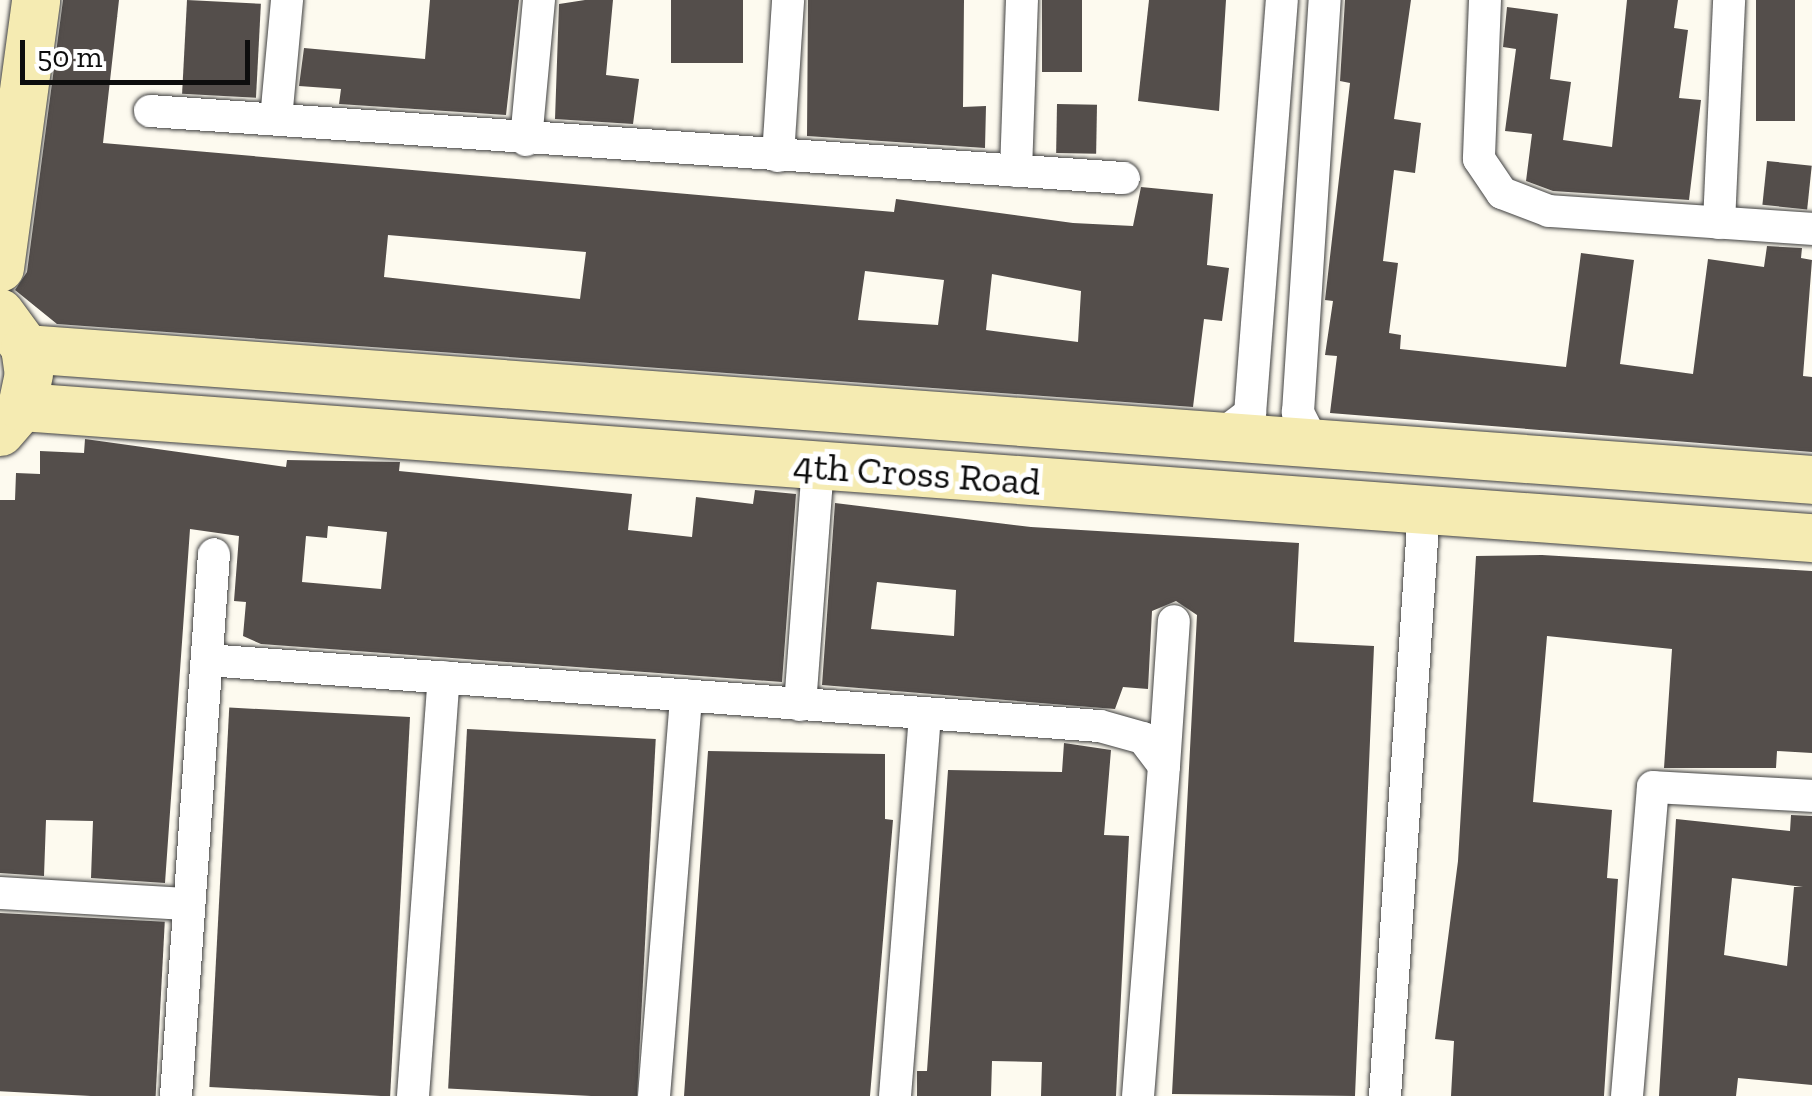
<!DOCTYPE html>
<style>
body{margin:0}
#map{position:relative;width:1812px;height:1096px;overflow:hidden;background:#fdfaef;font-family:"Zilla Slab",serif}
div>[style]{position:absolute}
.building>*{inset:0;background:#544e4b;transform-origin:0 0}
.roads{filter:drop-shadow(0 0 2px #404040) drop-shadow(0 0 2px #404040)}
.street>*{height:32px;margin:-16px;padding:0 16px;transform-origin:16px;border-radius:16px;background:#fff}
.secondary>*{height:48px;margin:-24px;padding:0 24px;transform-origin:24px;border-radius:24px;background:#f5ebb2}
span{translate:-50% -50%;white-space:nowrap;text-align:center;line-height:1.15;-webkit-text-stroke:10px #fff;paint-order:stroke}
.street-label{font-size:38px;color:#0d0d0d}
.scale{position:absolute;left:20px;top:40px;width:230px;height:45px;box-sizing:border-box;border:5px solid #0d0d0d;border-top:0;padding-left:12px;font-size:30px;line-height:35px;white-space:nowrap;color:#0d0d0d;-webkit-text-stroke:8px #fff;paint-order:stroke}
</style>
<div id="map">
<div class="building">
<div style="clip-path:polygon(evenodd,63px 0,119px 0,103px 143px,894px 212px,896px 199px,1073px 223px,1133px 226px,1141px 187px,1213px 194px,1207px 265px,1229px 268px,1222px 321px,1204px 319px,1193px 407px,57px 324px,15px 290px,27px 272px,63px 0,388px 235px,586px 252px,580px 299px,384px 277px,388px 235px,63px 0,865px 271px,944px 280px,938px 325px,858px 320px,865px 271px,63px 0,992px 274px,1081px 291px,1078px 342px,986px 330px,992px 274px)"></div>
<div style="left:187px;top:0;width:74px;height:94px;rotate:3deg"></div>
<div style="clip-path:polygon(430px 0,519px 0,506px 115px,339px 104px,341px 89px,299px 86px,304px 48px,425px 59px)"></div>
<div style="clip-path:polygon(585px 0,613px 0,606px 75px,639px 79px,633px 124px,555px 119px,559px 4px)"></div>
<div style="left:671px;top:0;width:72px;height:63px"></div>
<div style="clip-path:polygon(808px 0,964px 0,963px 107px,986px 106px,985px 148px,807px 136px)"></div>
<div style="left:1042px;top:0;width:40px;height:72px"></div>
<div style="clip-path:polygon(1149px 0,1226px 0,1219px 111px,1138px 101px)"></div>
<div style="clip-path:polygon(1345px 0,1411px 0,1394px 119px,1421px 123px,1415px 173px,1394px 170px,1383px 261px,1398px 263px,1389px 333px,1401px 335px,1400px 349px,1566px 367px,1581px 253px,1634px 260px,1620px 364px,1693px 374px,1708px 259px,1764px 267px,1767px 246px,1802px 248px,1801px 258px,1812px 260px,1803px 376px,1812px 377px,1812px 452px,1330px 413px,1337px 356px,1325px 355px,1333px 301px,1325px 300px,1350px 83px,1340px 81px)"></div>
<div style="clip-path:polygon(1627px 0,1678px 0,1674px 28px,1688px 30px,1679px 98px,1701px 100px,1689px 200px,1553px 191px,1526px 181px,1532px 134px,1505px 131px,1516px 49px,1503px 47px,1507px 7px,1558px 14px,1550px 79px,1571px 82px,1563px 140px,1612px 147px)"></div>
<div style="left:1756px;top:0;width:39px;height:121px"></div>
<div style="left:1057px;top:104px;width:40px;height:49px;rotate:1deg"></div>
<div style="left:1767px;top:161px;width:45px;height:44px;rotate:6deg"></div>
<div style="clip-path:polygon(evenodd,85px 439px,286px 467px,287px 460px,400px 462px,399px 471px,632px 494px,628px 530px,692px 537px,696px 497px,753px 504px,755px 490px,796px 494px,782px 682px,261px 644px,243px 636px,246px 602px,234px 601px,239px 536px,190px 529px,165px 883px,91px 878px,93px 821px,46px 820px,44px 876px,0 873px,0 500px,15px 500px,16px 473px,40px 474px,40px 451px,84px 453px,85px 439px,328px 526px,387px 532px,381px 589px,302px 582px,306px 536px,327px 538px,328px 526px)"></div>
<div style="clip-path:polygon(evenodd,835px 503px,1031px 527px,1299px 543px,1294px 642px,1374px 646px,1355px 1096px,1172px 1094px,1197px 615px,1176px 601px,1152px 611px,1148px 689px,1123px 687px,1115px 709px,822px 685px,835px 503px,877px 582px,956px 590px,954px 636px,871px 629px,877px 582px)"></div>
<div style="clip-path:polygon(1542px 555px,1812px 571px,1812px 753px,1777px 751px,1776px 768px,1664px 768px,1672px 649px,1547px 636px,1533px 802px,1612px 810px,1607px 878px,1618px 879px,1604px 1096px,1451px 1096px,1454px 1041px,1435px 1039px,1458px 861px,1476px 556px)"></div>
<div style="left:410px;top:717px;width:380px;height:181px;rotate:93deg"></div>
<div style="left:467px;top:729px;width:189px;height:360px;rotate:3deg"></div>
<div style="clip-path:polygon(1064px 743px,1111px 750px,1104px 835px,1129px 836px,1116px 1096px,1041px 1096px,1042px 1062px,992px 1061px,991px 1096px,917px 1096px,917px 1071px,927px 1071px,948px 770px,1062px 772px)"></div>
<div style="clip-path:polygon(708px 751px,885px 754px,885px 819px,893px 820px,870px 1096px,684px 1096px)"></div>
<div style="clip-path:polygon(evenodd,1791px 815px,1812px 816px,1812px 1085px,1738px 1078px,1736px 1096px,1659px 1096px,1676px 819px,1790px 831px,1791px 815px,1732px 878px,1803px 887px,1794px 887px,1787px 966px,1724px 955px,1732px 878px)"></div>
<div style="left:0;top:913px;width:165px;height:178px;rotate:3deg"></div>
</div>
<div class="roads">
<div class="street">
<div style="left:1485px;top:0;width:159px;rotate:92.2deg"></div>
<div style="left:1479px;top:159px;width:41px;rotate:55.9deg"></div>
<div style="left:1502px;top:193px;width:50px;rotate:21deg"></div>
<div style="left:1549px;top:211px;width:264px;rotate:3.9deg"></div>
<div style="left:150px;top:111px;width:976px;rotate:3.94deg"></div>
<div style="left:276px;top:119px;width:120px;rotate:-84.7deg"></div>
<div style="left:526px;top:140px;width:141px;rotate:-84.7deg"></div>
<div style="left:778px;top:156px;width:156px;rotate:-86.3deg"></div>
<div style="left:1016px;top:171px;width:171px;rotate:-88deg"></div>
<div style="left:1719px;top:223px;width:223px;rotate:-87.4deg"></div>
<div style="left:1219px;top:437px;width:39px;rotate:-37deg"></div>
<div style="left:1250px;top:414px;width:415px;rotate:-85.6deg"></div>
<div style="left:1314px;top:444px;width:36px;rotate:-117deg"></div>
<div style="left:1298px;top:412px;width:413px;rotate:-86.3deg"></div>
<div style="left:207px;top:660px;width:895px;rotate:4.23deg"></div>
<div style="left:1100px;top:726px;width:45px;rotate:15.6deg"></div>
<div style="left:1143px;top:738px;width:35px;rotate:53deg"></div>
<div style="left:1164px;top:766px;width:331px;rotate:94.5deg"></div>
<div style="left:800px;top:705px;width:239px;rotate:-85.7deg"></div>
<div style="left:1164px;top:766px;width:145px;rotate:-86.1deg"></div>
<div style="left:0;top:893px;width:187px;rotate:3.4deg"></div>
<div style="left:176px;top:1096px;width:543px;rotate:-85.99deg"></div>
<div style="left:413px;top:1096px;width:420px;rotate:-85.8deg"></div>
<div style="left:654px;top:1096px;width:402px;rotate:-85.4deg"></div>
<div style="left:895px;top:1096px;width:384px;rotate:-85.5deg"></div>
<div style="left:1385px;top:1096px;width:587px;rotate:-86.19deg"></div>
<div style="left:1627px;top:1096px;width:310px;rotate:-85.2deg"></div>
<div style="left:1653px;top:787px;width:159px;rotate:3.2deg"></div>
</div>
<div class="secondary">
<div style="left:0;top:268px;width:270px;rotate:-82.3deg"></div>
<div style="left:0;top:313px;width:42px;rotate:53.7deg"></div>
<div style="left:25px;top:347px;width:27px;rotate:82deg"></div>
<div style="left:29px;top:374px;width:34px;rotate:102deg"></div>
<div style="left:22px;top:407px;width:33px;rotate:131deg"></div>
<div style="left:25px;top:349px;width:1792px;rotate:4.19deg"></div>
<div style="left:22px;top:407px;width:1795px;rotate:4.19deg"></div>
</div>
</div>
<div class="street-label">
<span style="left:917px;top:474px;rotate:4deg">4th Cross Road</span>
</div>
<div class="scale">50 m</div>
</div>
